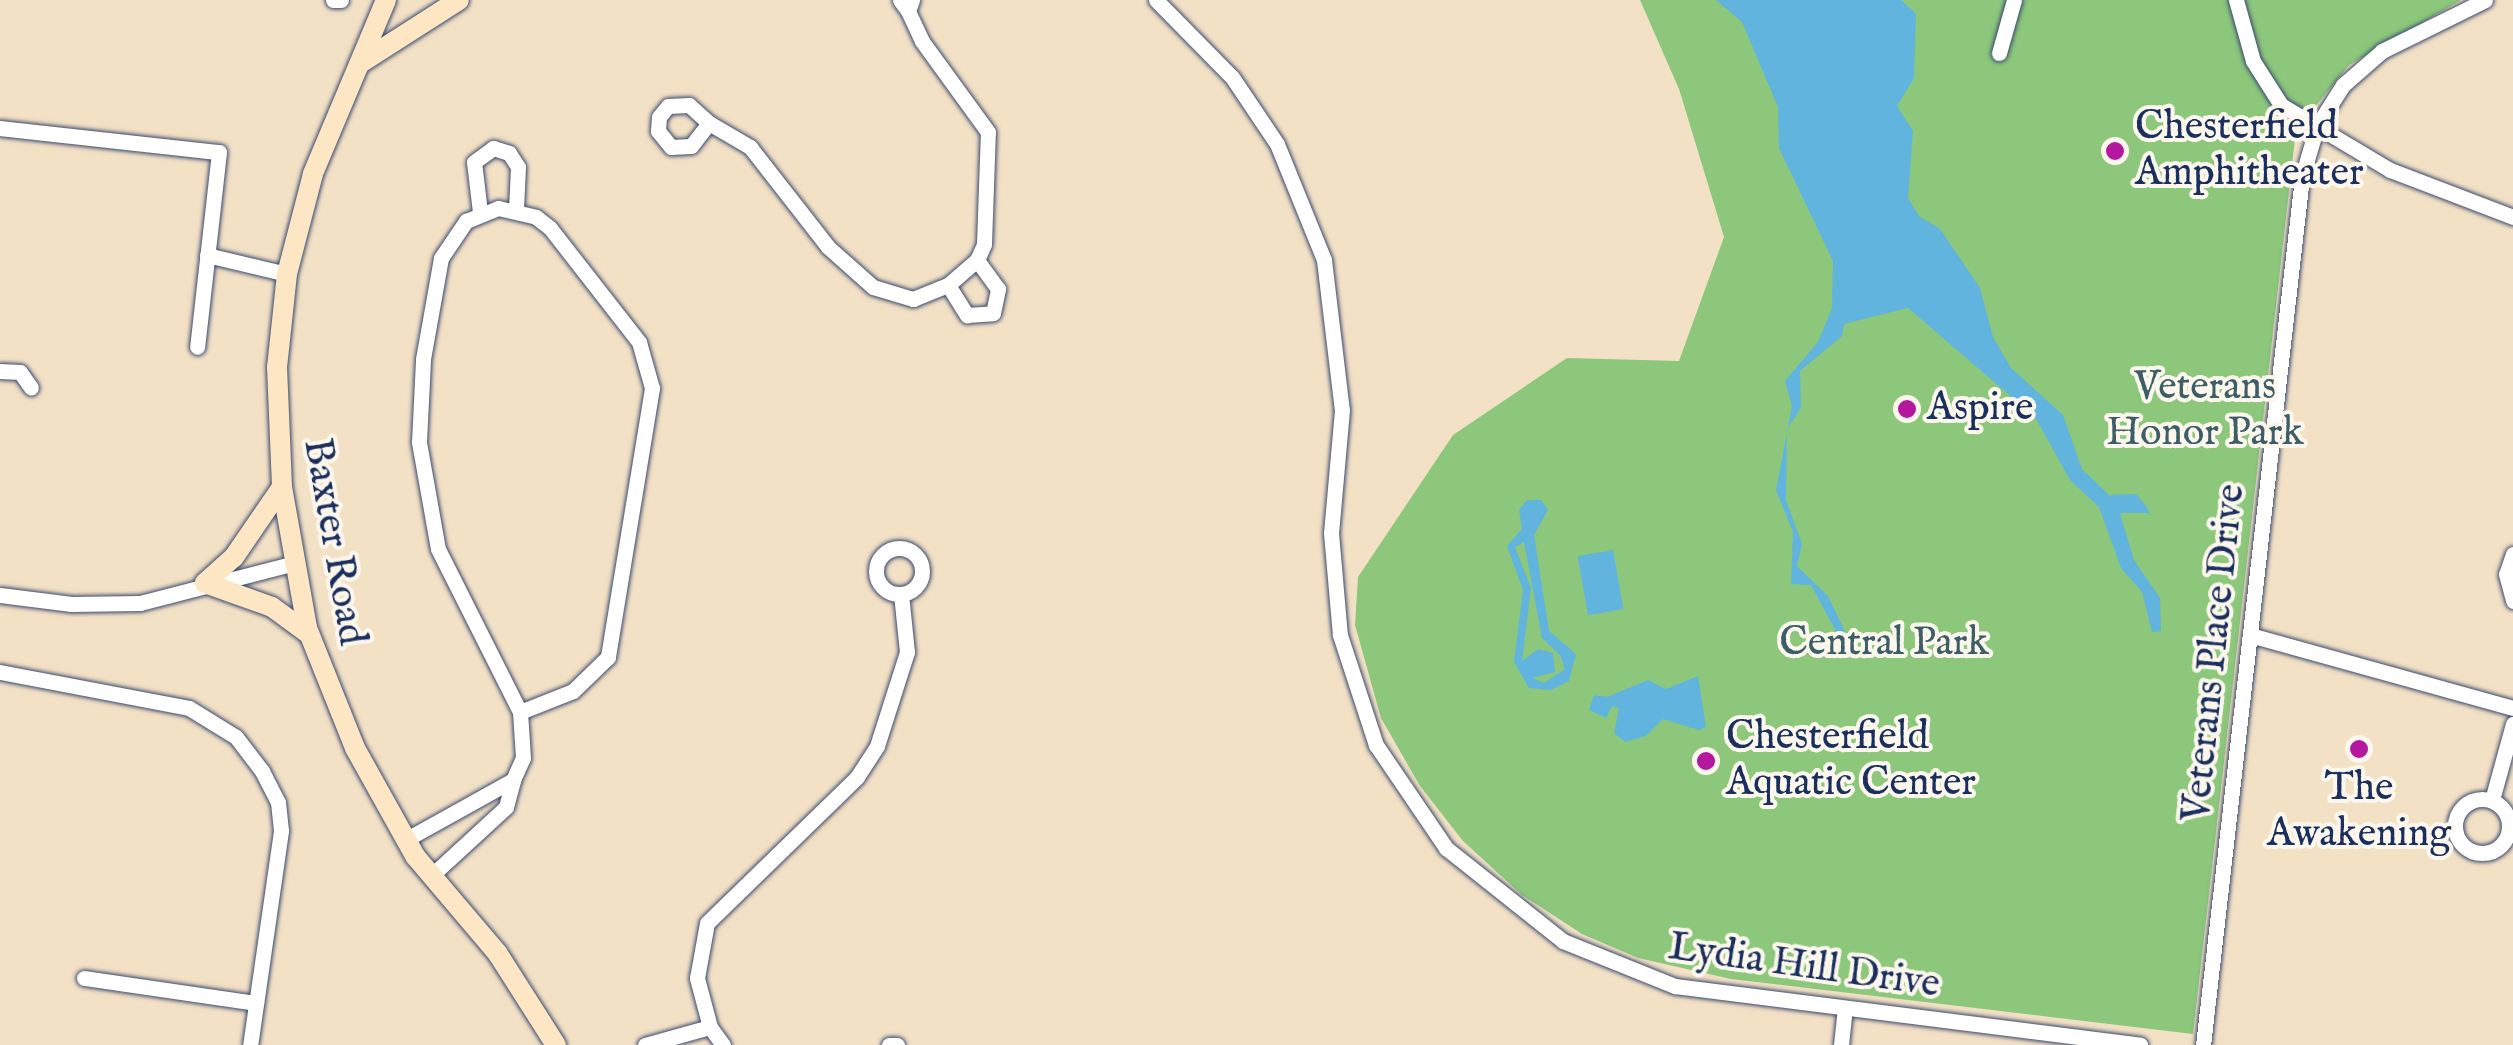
<!DOCTYPE html>
<style>
body{margin:0}
#map{position:relative;width:2513px;height:1045px;overflow:hidden;background:#f3e1c6;font-family:"IM FELL English",serif}
div>[style]{position:absolute}
.green>*{inset:0;background:#8cc77c}
.water>*{inset:0;background:#61b4dd;transform-origin:0 0}
.roads{filter:drop-shadow(0 0 2px #3b4a6e) drop-shadow(0 0 2px #3b4a6e)}
.minor>*{height:15px;margin:-7.5px;padding:0 7.5px;transform-origin:7.5px;border-radius:7.5px;background:#fff}
.minor>.ring{margin:-7.5px;padding:0;box-sizing:content-box;background:none;border:15px solid #fff;border-radius:50%}
.secondary>*{height:20px;margin:-10px;padding:0 10px;transform-origin:10px;border-radius:10px;background:#fce6c4}
.dots>*{width:28px;height:28px;translate:-50% -50%;box-sizing:border-box;border:5px solid #fbf7ec;border-radius:50%}
span{translate:-50% -50%;white-space:nowrap;text-align:center;line-height:1.15;-webkit-text-stroke:8px #fbf7ec;paint-order:stroke}
.poi-label{font-size:40px;color:#1b2f5e}
.left{translate:0 -50%;text-align:left}
.park-label{font-size:40px;color:#3d5d67}
.street-label{font-size:40px;color:#1b2f5e}
</style>
<div id="map">
<div class="green">
<div style="clip-path:polygon(1640px 0,2461px 0,2349px 65px,2296px 130px,2193px 1034px,1731px 979px,1638px 958px,1582px 934px,1522px 895px,1463px 841px,1420px 786px,1381px 718px,1355px 625px,1358px 577px,1453px 435px,1567px 358px,1679px 361px,1724px 237px,1679px 89px)"></div>
</div>
<div class="water">
<div style="clip-path:polygon(1716px 0,1901px 0,1916px 14px,1914px 78px,1897px 106px,1913px 131px,1908px 198px,1919px 216px,1940px 229px,1980px 288px,1993px 337px,2011px 368px,2063px 415px,2082px 469px,2109px 495px,2136px 494px,2146px 506px,2150px 513px,2120px 513px,2134px 560px,2160px 598px,2161px 631px,2152px 632px,2142px 592px,2121px 568px,2099px 507px,2070px 480px,2035px 417px,1908px 308px,1844px 324px,1842px 336px,1800px 371px,1801px 408px,1787px 429px,1786px 500px,1802px 544px,1797px 566px,1828px 596px,1849px 640px,1845px 648px,1811px 585px,1791px 584px,1793px 532px,1776px 490px,1792px 406px,1785px 381px,1818px 342px,1832px 308px,1833px 261px,1779px 148px,1778px 107px,1742px 22px)"></div>
<div style="clip-path:polygon(evenodd,1527px 500px,1541px 500px,1548px 510px,1534px 535px,1549px 631px,1576px 654px,1569px 681px,1551px 690px,1529px 688px,1514px 662px,1523px 590px,1507px 546px,1522px 529px,1519px 510px,1527px 500px,1524px 542px,1542px 638px,1560px 655px,1565px 669px,1544px 683px,1532px 678px,1555px 672px,1553px 653px,1538px 649px,1522px 661px,1531px 588px,1515px 547px,1524px 542px)"></div>
<div style="left:1613px;top:550px;width:60px;height:36px;rotate:80deg"></div>
<div style="clip-path:polygon(1698px 676px,1706px 727px,1699px 730px,1663px 719px,1646px 736px,1625px 742px,1614px 733px,1619px 708px,1612px 706px,1606px 718px,1589px 710px,1594px 695px,1607px 697px,1648px 680px,1666px 689px)"></div>
</div>
<div class="roads">
<div class="minor">
<div style="left:333px;top:0;width:8px"></div>
<div style="left:900px;top:0;width:14px;rotate:54deg"></div>
<div style="left:908px;top:11px;width:12px;rotate:-70deg"></div>
<div style="left:1156px;top:0;width:108px;rotate:45.4deg"></div>
<div style="left:1232px;top:77px;width:81px;rotate:56.1deg"></div>
<div style="left:1277px;top:144px;width:125px;rotate:67.9deg"></div>
<div style="left:1324px;top:260px;width:151px;rotate:83.2deg"></div>
<div style="left:1342px;top:410px;width:123px;rotate:95.1deg"></div>
<div style="left:1331px;top:533px;width:102px;rotate:85deg"></div>
<div style="left:1340px;top:635px;width:116px;rotate:71.9deg"></div>
<div style="left:1376px;top:745px;width:125px;rotate:55.8deg"></div>
<div style="left:1446px;top:848px;width:149px;rotate:38.5deg"></div>
<div style="left:1563px;top:941px;width:121px;rotate:21.9deg"></div>
<div style="left:1675px;top:986px;width:469px;rotate:7.2deg"></div>
<div style="left:2236px;top:0;width:63px;rotate:74.4deg"></div>
<div style="left:2253px;top:61px;width:52px;rotate:57.5deg"></div>
<div style="left:2281px;top:105px;width:127px;rotate:30.8deg"></div>
<div style="left:2390px;top:170px;width:132px;rotate:20.9deg"></div>
<div style="left:1999px;top:53px;width:55px;rotate:-74.2deg"></div>
<div style="left:689px;top:105px;width:27px;rotate:42deg"></div>
<div style="left:709px;top:123px;width:29px;rotate:128deg"></div>
<div style="left:691px;top:146px;width:20px;rotate:177deg"></div>
<div style="left:671px;top:147px;width:21px;rotate:-129deg"></div>
<div style="left:658px;top:131px;width:14px;rotate:-86deg"></div>
<div style="left:659px;top:117px;width:14px;rotate:-51deg"></div>
<div style="left:668px;top:106px;width:21px;rotate:-3deg"></div>
<div style="left:709px;top:123px;width:48px;rotate:30.3deg"></div>
<div style="left:750px;top:147px;width:127px;rotate:52deg"></div>
<div style="left:828px;top:247px;width:60px;rotate:41.6deg"></div>
<div style="left:873px;top:287px;width:42px;rotate:16.7deg"></div>
<div style="left:913px;top:299px;width:38px;rotate:-22deg"></div>
<div style="left:948px;top:285px;width:38px;rotate:-41deg"></div>
<div style="left:977px;top:260px;width:17px;rotate:-66deg"></div>
<div style="left:984px;top:244px;width:112px;rotate:-88deg"></div>
<div style="left:988px;top:132px;width:112px;rotate:-126deg"></div>
<div style="left:922px;top:41px;width:33px;rotate:-115deg"></div>
<div style="left:0;top:128px;width:220px;rotate:6.3deg"></div>
<div style="left:219px;top:152px;width:196px;rotate:96.4deg"></div>
<div style="left:480px;top:212px;width:50px;rotate:-96.8deg"></div>
<div style="left:474px;top:162px;width:24px;rotate:-36deg"></div>
<div style="left:493px;top:148px;width:17px;rotate:17deg"></div>
<div style="left:509px;top:153px;width:17px;rotate:57deg"></div>
<div style="left:518px;top:167px;width:42px;rotate:92.7deg"></div>
<div style="left:207px;top:255px;width:82px;rotate:13.4deg"></div>
<div style="left:948px;top:285px;width:36px;rotate:58deg"></div>
<div style="left:967px;top:315px;width:26px;rotate:-4deg"></div>
<div style="left:993px;top:313px;width:25px;rotate:-78deg"></div>
<div style="left:998px;top:289px;width:36px;rotate:-126deg"></div>
<div style="left:0;top:371px;width:20px;rotate:3deg"></div>
<div style="left:20px;top:372px;width:19px;rotate:55deg"></div>
<div class="ring" style="left:876px;top:548px;width:31px;height:31px"></div>
<div style="left:2513px;top:554px;width:21px;rotate:109deg"></div>
<div style="left:2506px;top:574px;width:28px;rotate:75deg"></div>
<div style="left:0;top:595px;width:72px;rotate:7.2deg"></div>
<div style="left:71px;top:604px;width:69px;rotate:-0.8deg"></div>
<div style="left:140px;top:603px;width:160px;rotate:-14.5deg"></div>
<div style="left:2250px;top:635px;width:273px;rotate:15.5deg"></div>
<div style="left:0;top:672px;width:192px;rotate:10.8deg"></div>
<div style="left:189px;top:708px;width:55px;rotate:31.7deg"></div>
<div style="left:236px;top:737px;width:43px;rotate:52.6deg"></div>
<div style="left:262px;top:771px;width:35px;rotate:63deg"></div>
<div style="left:278px;top:802px;width:29px;rotate:84deg"></div>
<div style="left:281px;top:831px;width:216px;rotate:98.2deg"></div>
<div class="ring" style="left:2455px;top:799px;width:39px;height:39px"></div>
<div style="left:2492px;top:800px;width:79px;rotate:-74.6deg"></div>
<div style="left:405px;top:840px;width:124px;rotate:-29.1deg"></div>
<div style="left:513px;top:780px;width:24px;rotate:-66deg"></div>
<div style="left:523px;top:758px;width:46px;rotate:-93.7deg"></div>
<div style="left:520px;top:712px;width:182px;rotate:-116.7deg"></div>
<div style="left:438px;top:549px;width:109px;rotate:-100.1deg"></div>
<div style="left:419px;top:442px;width:83px;rotate:-87.2deg"></div>
<div style="left:423px;top:359px;width:103px;rotate:-79.9deg"></div>
<div style="left:441px;top:258px;width:45px;rotate:-56deg"></div>
<div style="left:466px;top:221px;width:35px;rotate:-22deg"></div>
<div style="left:498px;top:208px;width:39px;rotate:13deg"></div>
<div style="left:536px;top:217px;width:18px;rotate:38deg"></div>
<div style="left:550px;top:228px;width:145px;rotate:52deg"></div>
<div style="left:639px;top:342px;width:48px;rotate:74.2deg"></div>
<div style="left:652px;top:388px;width:273px;rotate:99.3deg"></div>
<div style="left:608px;top:657px;width:49px;rotate:135.8deg"></div>
<div style="left:573px;top:691px;width:57px;rotate:158.4deg"></div>
<div style="left:431px;top:876px;width:102px;rotate:-42.6deg"></div>
<div style="left:506px;top:807px;width:28px;rotate:-75deg"></div>
<div style="left:84px;top:978px;width:174px;rotate:8.3deg"></div>
<div style="left:645px;top:1045px;width:67px;rotate:-15.5deg"></div>
<div style="left:723px;top:1045px;width:22px;rotate:-126deg"></div>
<div style="left:710px;top:1027px;width:51px;rotate:-104.9deg"></div>
<div style="left:697px;top:978px;width:56px;rotate:-79.7deg"></div>
<div style="left:707px;top:923px;width:209px;rotate:-44.2deg"></div>
<div style="left:857px;top:777px;width:37px;rotate:-57deg"></div>
<div style="left:877px;top:746px;width:99px;rotate:-72.3deg"></div>
<div style="left:907px;top:652px;width:58px;rotate:-95.9deg"></div>
<div style="left:889px;top:1045px;width:8px"></div>
<div style="left:1841px;top:1045px;width:37px;rotate:-84deg"></div>
<div style="left:2203px;top:1045px;width:874px;rotate:-83.49deg"></div>
<div style="left:2302px;top:177px;width:53px;rotate:-73.6deg"></div>
<div style="left:2317px;top:126px;width:49px;rotate:-57.6deg"></div>
<div style="left:2343px;top:85px;width:52px;rotate:-41.1deg"></div>
<div style="left:2382px;top:51px;width:115px;rotate:-26.3deg"></div>
</div>
<div class="secondary">
<div style="left:386px;top:0;width:189px;rotate:112.8deg"></div>
<div style="left:313px;top:174px;width:103px;rotate:104.6deg"></div>
<div style="left:287px;top:274px;width:94px;rotate:96.1deg"></div>
<div style="left:277px;top:367px;width:120px;rotate:87.6deg"></div>
<div style="left:282px;top:487px;width:143px;rotate:79.9deg"></div>
<div style="left:307px;top:628px;width:129px;rotate:68.2deg"></div>
<div style="left:355px;top:748px;width:124px;rotate:60.9deg"></div>
<div style="left:415px;top:856px;width:128px;rotate:49.7deg"></div>
<div style="left:498px;top:954px;width:108px;rotate:57.5deg"></div>
<div style="left:362px;top:62px;width:115px;rotate:-32.6deg"></div>
<div style="left:205px;top:583px;width:39px;rotate:-42deg"></div>
<div style="left:234px;top:557px;width:85px;rotate:-55.6deg"></div>
<div style="left:205px;top:583px;width:71px;rotate:19.7deg"></div>
<div style="left:272px;top:607px;width:46px;rotate:36.1deg"></div>
</div>
</div>
<div class="dots">
<div style="left:2115px;top:151px;background:#b5179e"></div>
<div style="left:1907px;top:409px;background:#b5179e"></div>
<div style="left:2359px;top:749px;background:#b5179e"></div>
<div style="left:1706px;top:761px;background:#b5179e"></div>
</div>
<div class="poi-label">
<span class="left" style="left:2135px;top:151px">Chesterfield<br>Amphitheater</span>
<span class="left" style="left:1927px;top:409px">Aspire</span>
<span class="left" style="left:1726px;top:761px">Chesterfield<br>Aquatic Center</span>
<span style="left:2359px;top:812px">The<br>Awakening</span>
</div>
<div class="park-label">
<span style="left:2205px;top:411px">Veterans<br>Honor Park</span>
<span style="left:1884px;top:644px">Central Park</span>
</div>
<div class="street-label">
<span style="left:333px;top:542px;rotate:80deg">Baxter Road</span>
<span style="left:2215px;top:653px;rotate:-84deg">Veterans Place Drive</span>
<span style="left:1804px;top:967px;rotate:8deg">Lydia Hill Drive</span>
</div>
</div>
